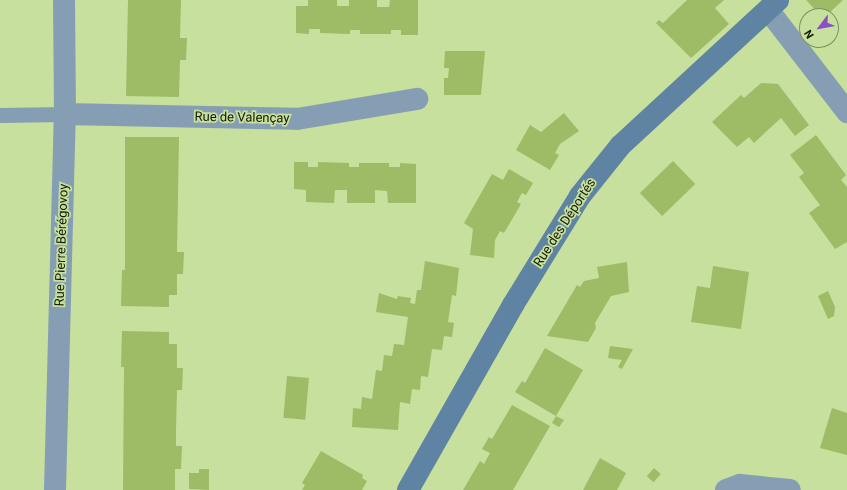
<!DOCTYPE html>
<meta charset="utf-8">
<style>
body{margin:0}
#map{position:relative;width:847px;height:490px;overflow:hidden;background:#c7e09d;font-family:Roboto,sans-serif}
div>[style]{position:absolute}
.building>*{inset:0;background:#9ebb65;transform-origin:0 0}
.lane>*{height:15px;margin:-7.5px;padding:0 7.5px;transform-origin:7.5px;border-radius:7.5px;background:#869eb3}
.street>*{height:22px;margin:-11px;padding:0 11px;transform-origin:11px;border-radius:11px;background:#869eb3}
.secondary>*{height:22px;margin:-11px;padding:0 11px;transform-origin:11px;border-radius:11px;background:#5f83a2}
span{translate:-50% -50%;white-space:nowrap;text-align:center;line-height:1.15;-webkit-text-stroke:3.5px #c7e09d;paint-order:stroke}
.street-label{font-size:13px;color:#121a02}
.north{position:absolute;left:799px;top:8px;width:40px;height:40px;box-sizing:border-box;background:#c7e09d;border:1px solid #7f915f;border-radius:50%;rotate:238deg;font-size:11px;font-weight:700;line-height:16px;text-align:center;color:#121a02}
.north::after{content:'';display:block;margin:auto;width:14px;height:18px;background:#8b4fc6;clip-path:polygon(50% 0,100% 100%,50% 72%,0 100%)}
</style>
<div id="map">
<div class="building">
<div style="clip-path:polygon(128px 0,181px 0,180px 38px,187px 38px,186px 60px,180px 60px,179px 97px,126px 96px)"></div>
<div style="clip-path:polygon(308px 0,337px 0,337px 6px,349px 6px,349px 0,377px 0,377px 7px,389px 7px,390px 0,418px 0,418px 35px,401px 35px,401px 30px,391px 30px,391px 34px,360px 34px,360px 30px,350px 30px,350px 34px,320px 33px,320px 29px,309px 29px,309px 34px,296px 33px,296px 6px,308px 6px)"></div>
<div style="clip-path:polygon(687px 0,724px 0,715px 8px,729px 24px,691px 58px,656px 23px,659px 20px,663px 23px)"></div>
<div style="clip-path:polygon(806px 0,843px 0,826px 16px,821px 16px)"></div>
<div style="clip-path:polygon(445px 51px,485px 51px,481px 95px,444px 95px,444px 78px,448px 78px,449px 68px,444px 68px)"></div>
<div style="clip-path:polygon(761px 83px,778px 84px,809px 125px,795px 136px,781px 118px,754px 143px,749px 137px,737px 147px,712px 122px,741px 95px,744px 98px)"></div>
<div style="clip-path:polygon(564px 113px,579px 131px,560px 144px,555px 153px,559px 155px,550px 170px,516px 150px,530px 125px,541px 132px)"></div>
<div style="clip-path:polygon(816px 135px,846px 175px,841px 180px,847px 187px,847px 242px,835px 249px,809px 213px,820px 205px,799px 177px,804px 173px,790px 155px)"></div>
<div style="clip-path:polygon(125px 137px,179px 137px,177px 252px,184px 252px,183px 274px,177px 274px,177px 295px,169px 295px,169px 307px,121px 306px,122px 270px,125px 270px)"></div>
<div style="left:673px;top:161px;width:32px;height:46px;rotate:46deg"></div>
<div style="clip-path:polygon(294px 162px,308px 162px,308px 167px,318px 167px,318px 162px,349px 163px,349px 167px,359px 167px,359px 163px,389px 163px,389px 167px,400px 167px,400px 163px,416px 164px,416px 203px,388px 203px,387px 191px,375px 190px,375px 203px,347px 203px,347px 190px,335px 190px,334px 203px,306px 202px,306px 190px,294px 189px)"></div>
<div style="clip-path:polygon(509px 169px,533px 183px,526px 195px,522px 193px,517px 202px,521px 204px,504px 233px,500px 231px,495px 240px,494px 258px,470px 255px,473px 229px,464px 223px,492px 174px,503px 180px)"></div>
<div style="clip-path:polygon(425px 261px,459px 268px,456px 296px,452px 295px,448px 322px,454px 323px,452px 337px,444px 336px,442px 350px,432px 349px,428px 377px,421px 376px,420px 390px,412px 389px,410px 404px,400px 402px,398px 430px,352px 427px,353px 408px,361px 409px,362px 397px,372px 399px,376px 370px,382px 371px,384px 355px,392px 356px,394px 344px,404px 345px,408px 317px,376px 312px,379px 293px,397px 299px,398px 296px,411px 298px,410px 303px,415px 304px,417px 290px,421px 290px)"></div>
<div style="clip-path:polygon(627px 262px,629px 292px,611px 296px,595px 323px,596px 328px,588px 342px,547px 336px,577px 285px,580px 287px,584px 281px,599px 278px,597px 267px)"></div>
<div style="clip-path:polygon(713px 266px,749px 272px,741px 329px,691px 322px,697px 286px,710px 288px)"></div>
<div style="clip-path:polygon(828px 291px,835px 307px,834px 316px,828px 319px,818px 296px)"></div>
<div style="clip-path:polygon(122px 331px,169px 332px,169px 344px,177px 344px,177px 368px,183px 368px,182px 390px,177px 390px,176px 431px,176px 446px,182px 446px,181px 469px,175px 469px,175px 490px,123px 490px,124px 367px,121px 367px)"></div>
<div style="clip-path:polygon(610px 346px,633px 349px,622px 369px,618px 367px,622px 360px,608px 358px)"></div>
<div style="clip-path:polygon(545px 348px,583px 370px,556px 416px,515px 392px,522px 381px,525px 383px)"></div>
<div style="left:287px;top:376px;width:22px;height:42px;rotate:5deg"></div>
<div style="clip-path:polygon(512px 405px,550px 426px,513px 490px,463px 490px,480px 461px,484px 464px,490px 453px,482px 449px,489px 437px,492px 439px)"></div>
<div style="clip-path:polygon(832px 408px,847px 413px,847px 455px,820px 448px)"></div>
<div style="clip-path:polygon(556px 416px,564px 420px,559px 427px,552px 423px)"></div>
<div style="clip-path:polygon(321px 451px,363px 475px,362px 478px,367px 481px,362px 490px,302px 490px,305px 485px,302px 483px)"></div>
<div style="clip-path:polygon(600px 458px,626px 473px,617px 490px,583px 490px)"></div>
<div style="left:654px;top:468px;width:9px;height:11px;rotate:41deg"></div>
<div style="clip-path:polygon(199px 469px,209px 469px,209px 490px,189px 489px,189px 473px,199px 473px)"></div>
</div>
<div class="lane">
<div style="left:0;top:115px;width:65px;rotate:-0.9deg"></div>
</div>
<div class="street">
<div style="left:769px;top:11px;width:128px;rotate:52.3deg"></div>
<div style="left:65px;top:114px;width:232px;rotate:1.2deg"></div>
<div style="left:297px;top:119px;width:122px;rotate:-9.5deg"></div>
<div style="left:55px;top:490px;width:376px;rotate:-88.5deg"></div>
<div style="left:65px;top:114px;width:114px;rotate:-90.5deg"></div>
<div style="left:726px;top:490px;width:15px;rotate:-20deg"></div>
<div style="left:740px;top:485px;width:50px;rotate:5.7deg"></div>
</div>
<div class="secondary">
<div style="left:408px;top:490px;width:213px;rotate:-60.4deg"></div>
<div style="left:513px;top:305px;width:128px;rotate:-58.4deg"></div>
<div style="left:580px;top:196px;width:64px;rotate:-51.3deg"></div>
<div style="left:620px;top:146px;width:215px;rotate:-42.7deg"></div>
</div>
<div class="street-label">
<span style="left:242px;top:118px;rotate:1deg">Rue de Valençay</span>
<span style="left:565px;top:223px;rotate:-57deg">Rue des Déportés</span>
<span style="left:62px;top:245px;rotate:-88deg">Rue Pierre Bérégovoy</span>
</div>
<div class="north">N</div>
</div>
